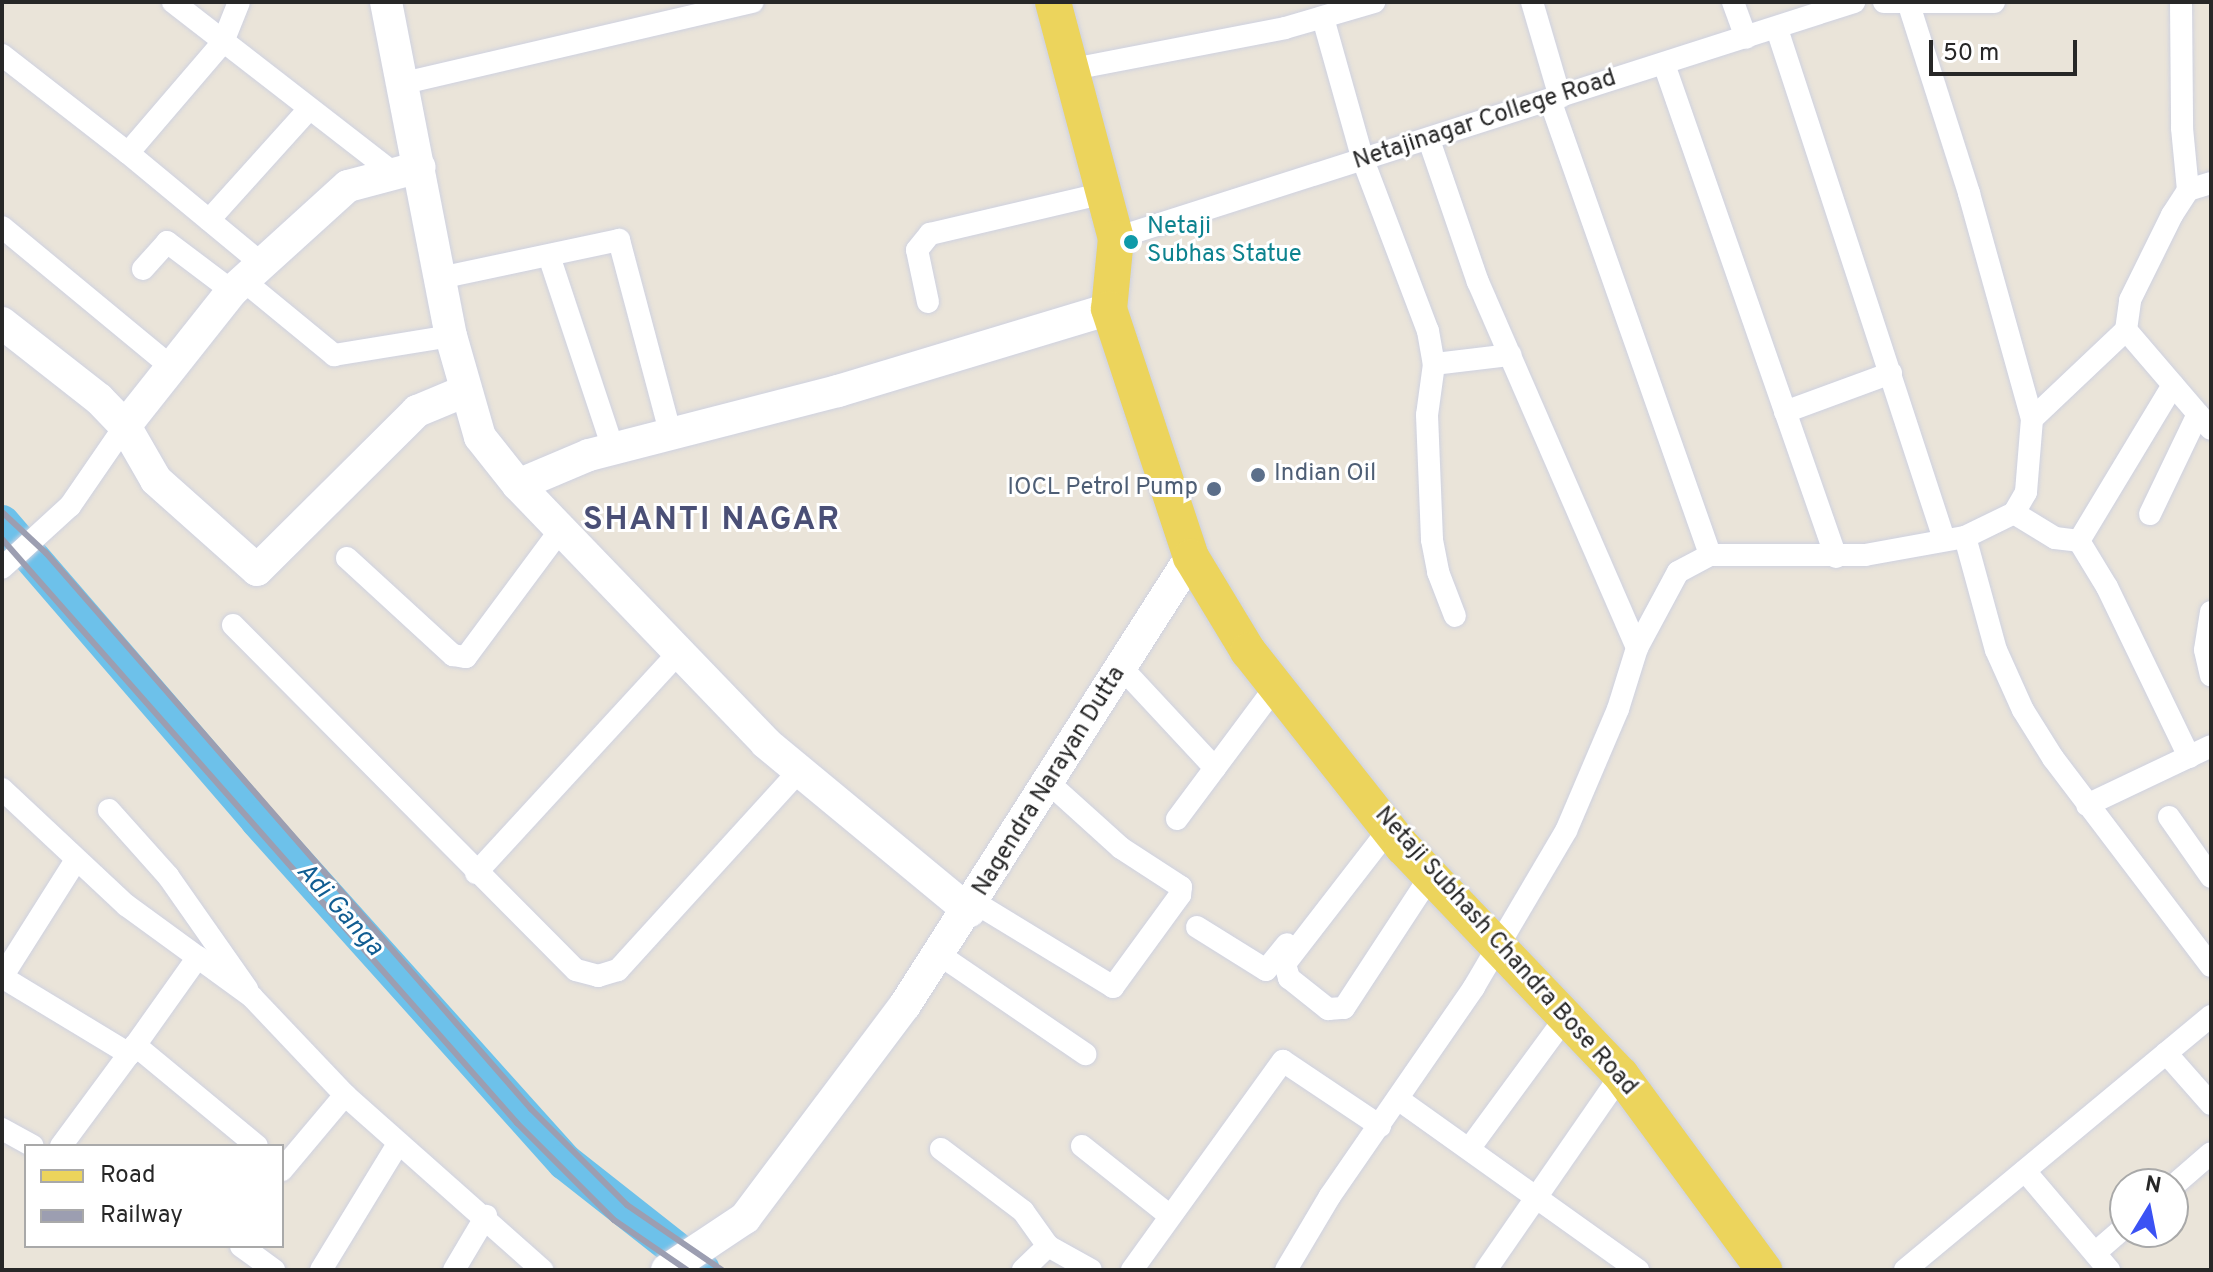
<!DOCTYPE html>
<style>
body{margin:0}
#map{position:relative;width:2213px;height:1272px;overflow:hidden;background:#eae4d9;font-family:Overpass,sans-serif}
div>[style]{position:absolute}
.river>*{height:36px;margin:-18px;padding:0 18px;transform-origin:18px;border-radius:18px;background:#6dc1ea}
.roads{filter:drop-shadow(0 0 2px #ced1e0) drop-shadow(0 0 2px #ced1e0)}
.street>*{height:22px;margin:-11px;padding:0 11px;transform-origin:11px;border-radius:11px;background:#fff}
.secondary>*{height:32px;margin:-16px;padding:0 16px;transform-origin:16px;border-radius:16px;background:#fff}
.primary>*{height:36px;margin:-18px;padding:0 18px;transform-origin:18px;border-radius:18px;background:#ecd45c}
.rail>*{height:6px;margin:-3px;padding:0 3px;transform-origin:3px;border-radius:3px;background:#9c9eb1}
.dots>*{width:22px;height:22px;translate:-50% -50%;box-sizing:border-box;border:4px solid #fff;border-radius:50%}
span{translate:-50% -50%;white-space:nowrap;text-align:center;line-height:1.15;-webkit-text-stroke:6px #fff;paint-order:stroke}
.street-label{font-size:24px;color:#272727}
.culture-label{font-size:24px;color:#0d838f}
.left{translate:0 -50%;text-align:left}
.service-label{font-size:24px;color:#4e5e75}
.right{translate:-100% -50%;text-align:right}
.water-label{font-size:26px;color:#115d92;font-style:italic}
.district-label{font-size:32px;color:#4a4f76;font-weight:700;letter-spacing:2px}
.frame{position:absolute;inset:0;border:4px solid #272727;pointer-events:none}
.legend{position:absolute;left:24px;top:1144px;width:260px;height:104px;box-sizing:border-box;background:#fff;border:2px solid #a9a9a9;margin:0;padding:10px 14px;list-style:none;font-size:24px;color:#272727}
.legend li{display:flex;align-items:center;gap:16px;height:40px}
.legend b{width:40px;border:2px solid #a9a9a9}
.north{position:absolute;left:2109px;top:1168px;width:80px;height:80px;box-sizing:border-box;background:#fff;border:2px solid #a9a9a9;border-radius:50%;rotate:10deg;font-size:22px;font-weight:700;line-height:32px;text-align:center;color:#272727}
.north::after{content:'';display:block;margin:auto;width:28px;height:36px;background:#3b52f4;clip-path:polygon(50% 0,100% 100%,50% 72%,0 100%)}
.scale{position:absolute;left:1929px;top:40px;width:148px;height:36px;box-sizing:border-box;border:4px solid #272727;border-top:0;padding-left:10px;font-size:24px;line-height:28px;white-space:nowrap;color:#272727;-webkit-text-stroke:6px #fff;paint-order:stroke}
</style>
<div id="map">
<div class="river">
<div style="left:2px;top:523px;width:392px;rotate:49.2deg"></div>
<div style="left:258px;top:820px;width:460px;rotate:48.1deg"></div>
<div style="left:565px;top:1162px;width:174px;rotate:38.2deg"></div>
</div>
<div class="roads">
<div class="street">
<div style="left:173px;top:2px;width:281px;rotate:37.8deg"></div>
<div style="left:1532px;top:2px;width:99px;rotate:73.6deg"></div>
<div style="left:1733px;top:2px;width:38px;rotate:70deg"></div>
<div style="left:1884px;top:2px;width:110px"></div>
<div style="left:2181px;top:2px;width:126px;rotate:89.5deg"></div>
<div style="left:2182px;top:128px;width:62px;rotate:84.5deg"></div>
<div style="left:1323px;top:18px;width:148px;rotate:74.3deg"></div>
<div style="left:1363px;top:160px;width:183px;rotate:69.2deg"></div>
<div style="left:1428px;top:331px;width:34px;rotate:80deg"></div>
<div style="left:1434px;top:364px;width:51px;rotate:97.8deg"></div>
<div style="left:1427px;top:415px;width:125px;rotate:87.7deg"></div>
<div style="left:1432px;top:540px;width:33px;rotate:79deg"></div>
<div style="left:1438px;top:572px;width:47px;rotate:68.9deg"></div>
<div style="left:1777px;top:29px;width:537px;rotate:71.87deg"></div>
<div style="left:2px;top:55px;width:160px;rotate:37.9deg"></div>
<div style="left:128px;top:153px;width:146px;rotate:-49.4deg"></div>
<div style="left:223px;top:42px;width:43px;rotate:-68.2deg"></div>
<div style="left:1664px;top:64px;width:522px;rotate:70.77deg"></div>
<div style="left:1073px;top:69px;width:216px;rotate:-10.9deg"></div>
<div style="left:1285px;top:28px;width:93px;rotate:-16.3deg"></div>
<div style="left:404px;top:83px;width:358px;rotate:-13.1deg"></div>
<div style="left:1550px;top:100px;width:482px;rotate:70.6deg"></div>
<div style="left:1429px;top:140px;width:150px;rotate:71deg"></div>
<div style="left:1478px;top:282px;width:399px;rotate:66.5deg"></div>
<div style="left:128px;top:153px;width:174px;rotate:39.6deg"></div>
<div style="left:209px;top:220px;width:149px;rotate:-48deg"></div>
<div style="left:2px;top:227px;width:219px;rotate:39.6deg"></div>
<div style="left:1116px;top:238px;width:775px;rotate:-17.73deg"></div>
<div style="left:549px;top:256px;width:202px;rotate:71.6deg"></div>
<div style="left:143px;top:269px;width:36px;rotate:-48deg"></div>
<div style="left:167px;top:242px;width:81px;rotate:37deg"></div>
<div style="left:440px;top:278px;width:183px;rotate:-12deg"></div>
<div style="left:619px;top:240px;width:202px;rotate:75.1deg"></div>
<div style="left:244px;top:281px;width:117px;rotate:39.4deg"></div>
<div style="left:334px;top:355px;width:119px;rotate:-9.2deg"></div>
<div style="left:928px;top:302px;width:53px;rotate:-101.9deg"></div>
<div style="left:917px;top:250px;width:21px;rotate:-51deg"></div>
<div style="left:930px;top:234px;width:180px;rotate:-13.2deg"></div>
<div style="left:2126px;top:330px;width:130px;rotate:49.4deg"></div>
<div style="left:1434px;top:364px;width:77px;rotate:-6.8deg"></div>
<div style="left:2173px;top:385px;width:182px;rotate:121.1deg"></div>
<div style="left:2079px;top:541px;width:54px;rotate:58.7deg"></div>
<div style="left:2107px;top:587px;width:189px;rotate:64.2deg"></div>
<div style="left:1785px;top:412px;width:113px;rotate:-20.2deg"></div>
<div style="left:2032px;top:419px;width:129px;rotate:-43.4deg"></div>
<div style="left:2126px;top:330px;width:30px;rotate:-82deg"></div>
<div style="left:2130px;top:300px;width:95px;rotate:-63.7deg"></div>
<div style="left:2172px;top:215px;width:30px;rotate:-57deg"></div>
<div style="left:2188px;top:190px;width:24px;rotate:-17deg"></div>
<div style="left:2014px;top:513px;width:48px;rotate:31.4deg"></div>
<div style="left:2055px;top:538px;width:24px;rotate:7deg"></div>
<div style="left:2150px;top:514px;width:111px;rotate:-64.4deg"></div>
<div style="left:1965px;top:537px;width:117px;rotate:74.7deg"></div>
<div style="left:1996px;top:650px;width:66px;rotate:65.8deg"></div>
<div style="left:2023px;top:710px;width:57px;rotate:58deg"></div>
<div style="left:2053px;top:758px;width:261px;rotate:52.8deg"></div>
<div style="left:347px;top:558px;width:144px;rotate:42.5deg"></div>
<div style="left:453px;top:655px;width:13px;rotate:9deg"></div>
<div style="left:466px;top:657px;width:159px;rotate:-53.4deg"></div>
<div style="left:2px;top:568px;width:92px;rotate:-42.4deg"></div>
<div style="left:70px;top:506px;width:97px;rotate:-55.5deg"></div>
<div style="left:2211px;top:612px;width:38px;rotate:99deg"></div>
<div style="left:2205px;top:650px;width:26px;rotate:77deg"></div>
<div style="left:233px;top:625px;width:486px;rotate:45.2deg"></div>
<div style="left:576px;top:970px;width:23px;rotate:15deg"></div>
<div style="left:598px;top:976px;width:21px;rotate:-17deg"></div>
<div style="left:618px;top:970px;width:269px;rotate:-47.7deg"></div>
<div style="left:1121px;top:667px;width:138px;rotate:47.1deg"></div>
<div style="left:2px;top:789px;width:170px;rotate:43.1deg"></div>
<div style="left:126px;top:905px;width:156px;rotate:36.1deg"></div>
<div style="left:252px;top:997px;width:135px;rotate:46.5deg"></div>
<div style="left:345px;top:1095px;width:264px;rotate:41.6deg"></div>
<div style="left:2087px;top:805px;width:137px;rotate:-25.4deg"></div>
<div style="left:109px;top:810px;width:89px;rotate:48.2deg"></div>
<div style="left:168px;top:876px;width:138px;rotate:55deg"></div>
<div style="left:2169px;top:817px;width:73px;rotate:55deg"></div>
<div style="left:1177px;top:819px;width:166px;rotate:-53.3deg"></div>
<div style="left:1390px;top:828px;width:172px;rotate:127.7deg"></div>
<div style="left:1285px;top:964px;width:15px;rotate:74deg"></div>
<div style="left:1289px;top:978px;width:50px;rotate:38.5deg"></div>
<div style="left:1328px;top:1009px;width:16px;rotate:-4deg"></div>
<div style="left:1344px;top:1008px;width:159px;rotate:-56.8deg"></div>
<div style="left:76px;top:860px;width:138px;rotate:122.3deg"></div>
<div style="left:2px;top:977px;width:149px;rotate:31.2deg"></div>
<div style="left:129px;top:1054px;width:119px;rotate:-54.6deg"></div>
<div style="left:476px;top:873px;width:300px;rotate:-47.4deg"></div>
<div style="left:974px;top:902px;width:163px;rotate:31.4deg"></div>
<div style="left:1113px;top:987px;width:114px;rotate:-53.9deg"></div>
<div style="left:1180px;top:895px;width:8px;rotate:-83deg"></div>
<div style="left:1181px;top:887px;width:72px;rotate:-147deg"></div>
<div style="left:1121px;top:848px;width:98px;rotate:-137.9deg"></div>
<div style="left:1197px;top:927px;width:81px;rotate:31.9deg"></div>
<div style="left:1266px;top:970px;width:33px;rotate:-51deg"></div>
<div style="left:940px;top:955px;width:176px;rotate:34.3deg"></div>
<div style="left:135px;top:1045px;width:158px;rotate:39.6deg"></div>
<div style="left:2166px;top:1053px;width:68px;rotate:48.6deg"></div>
<div style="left:1398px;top:1099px;width:295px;rotate:35.5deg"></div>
<div style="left:2px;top:1129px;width:35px;rotate:29deg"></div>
<div style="left:61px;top:1146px;width:114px;rotate:-53.5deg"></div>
<div style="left:1082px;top:1146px;width:112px;rotate:38.5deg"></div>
<div style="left:941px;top:1149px;width:103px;rotate:37.1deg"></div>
<div style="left:1023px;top:1211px;width:43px;rotate:54.5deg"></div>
<div style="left:1469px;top:1149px;width:164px;rotate:-53.7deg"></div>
<div style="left:282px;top:1170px;width:98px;rotate:-50deg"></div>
<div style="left:2025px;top:1171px;width:130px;rotate:49.7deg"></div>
<div style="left:2173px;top:1186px;width:50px;rotate:-41deg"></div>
<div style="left:241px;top:1246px;width:41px;rotate:36deg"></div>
<div style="left:2095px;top:1253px;width:40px;rotate:-41deg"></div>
<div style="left:321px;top:1270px;width:148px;rotate:-58.6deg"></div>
<div style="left:454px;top:1270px;width:63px;rotate:-59.3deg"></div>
<div style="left:1023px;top:1270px;width:35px;rotate:-44deg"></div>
<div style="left:1048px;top:1246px;width:49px;rotate:29.2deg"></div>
<div style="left:1132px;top:1270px;width:258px;rotate:-54.2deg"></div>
<div style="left:1283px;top:1061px;width:117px;rotate:33.8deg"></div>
<div style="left:1286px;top:1270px;width:86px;rotate:-59.3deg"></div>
<div style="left:1330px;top:1196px;width:254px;rotate:-55.4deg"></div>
<div style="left:1474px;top:987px;width:181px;rotate:-59.5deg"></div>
<div style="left:1566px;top:831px;width:133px;rotate:-66.9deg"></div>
<div style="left:1618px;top:709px;width:64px;rotate:-72.7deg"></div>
<div style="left:1637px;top:648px;width:86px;rotate:-61.7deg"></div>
<div style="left:1678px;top:572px;width:36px;rotate:-28deg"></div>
<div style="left:1710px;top:555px;width:155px"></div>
<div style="left:1865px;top:555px;width:102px;rotate:-10.2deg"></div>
<div style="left:1965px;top:537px;width:55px;rotate:-26.1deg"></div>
<div style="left:2014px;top:513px;width:24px;rotate:-60deg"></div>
<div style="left:2026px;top:492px;width:73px;rotate:-85.3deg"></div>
<div style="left:2032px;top:419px;width:235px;rotate:-105.6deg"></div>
<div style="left:1969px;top:193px;width:201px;rotate:-107.7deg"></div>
<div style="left:1486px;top:1270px;width:237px;rotate:-55.3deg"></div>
<div style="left:1905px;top:1270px;width:398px;rotate:-39.7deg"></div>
</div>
<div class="secondary">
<div style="left:386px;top:2px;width:340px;rotate:79deg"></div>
<div style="left:451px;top:336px;width:105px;rotate:74deg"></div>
<div style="left:480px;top:437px;width:61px;rotate:51.6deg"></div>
<div style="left:518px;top:485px;width:358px;rotate:46.1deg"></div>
<div style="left:766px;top:743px;width:264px;rotate:39.6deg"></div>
<div style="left:2px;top:323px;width:123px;rotate:38.1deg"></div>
<div style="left:99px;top:399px;width:37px;rotate:46deg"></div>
<div style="left:125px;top:426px;width:62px;rotate:60.1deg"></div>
<div style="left:156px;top:480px;width:135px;rotate:41.7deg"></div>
<div style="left:257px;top:570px;width:226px;rotate:-44.8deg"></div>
<div style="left:417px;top:411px;width:52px;rotate:-22.6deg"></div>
<div style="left:125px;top:426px;width:172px;rotate:-51.6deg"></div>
<div style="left:232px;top:291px;width:156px;rotate:-42.2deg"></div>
<div style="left:348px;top:186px;width:74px;rotate:-14.8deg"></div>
<div style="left:518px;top:485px;width:77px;rotate:-22.9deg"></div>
<div style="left:589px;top:455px;width:257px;rotate:-14.4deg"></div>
<div style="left:838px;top:391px;width:283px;rotate:-16.8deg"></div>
<div style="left:667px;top:1270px;width:94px;rotate:-33.7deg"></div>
<div style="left:745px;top:1218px;width:266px;rotate:-53.1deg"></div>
<div style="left:905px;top:1005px;width:532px;rotate:-57.45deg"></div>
</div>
<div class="primary">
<div style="left:1053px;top:2px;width:244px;rotate:75.1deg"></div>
<div style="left:1116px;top:238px;width:71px;rotate:95.6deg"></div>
<div style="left:1109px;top:309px;width:261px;rotate:71.7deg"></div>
<div style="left:1191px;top:557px;width:110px;rotate:58.8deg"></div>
<div style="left:1248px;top:651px;width:250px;rotate:51.7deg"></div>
<div style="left:1403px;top:847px;width:315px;rotate:46.3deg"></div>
<div style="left:1621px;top:1075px;width:242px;rotate:53.7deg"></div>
</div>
</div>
<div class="rail">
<div style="left:2px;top:512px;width:60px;rotate:43deg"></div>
<div style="left:46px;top:553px;width:738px;rotate:48.9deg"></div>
<div style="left:531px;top:1109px;width:136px;rotate:45deg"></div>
<div style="left:627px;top:1205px;width:115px;rotate:34.4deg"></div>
<div style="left:2px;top:539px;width:779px;rotate:48.59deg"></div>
<div style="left:517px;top:1123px;width:137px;rotate:45deg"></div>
<div style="left:614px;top:1220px;width:88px;rotate:34.4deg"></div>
</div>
<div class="dots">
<div style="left:1131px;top:242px;background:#0f9aa8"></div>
<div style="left:1258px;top:475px;background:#5c6f8a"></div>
<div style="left:1214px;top:489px;background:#5c6f8a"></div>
</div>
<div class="street-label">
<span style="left:1485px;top:121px;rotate:-18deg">Netajinagar College Road</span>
<span style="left:1050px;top:782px;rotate:-58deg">Nagendra Narayan Dutta</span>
<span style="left:1505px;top:952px;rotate:48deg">Netaji Subhash Chandra Bose Road</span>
</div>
<div class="culture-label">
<span class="left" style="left:1147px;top:242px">Netaji<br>Subhas Statue</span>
</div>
<div class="service-label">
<span class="left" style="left:1274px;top:475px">Indian Oil</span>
<span class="right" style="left:1198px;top:489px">IOCL Petrol Pump</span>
</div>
<div class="water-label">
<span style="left:339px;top:910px;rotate:48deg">Adi Ganga</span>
</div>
<div class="district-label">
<span style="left:712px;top:521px">SHANTI NAGAR</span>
</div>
<div class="frame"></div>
<ul class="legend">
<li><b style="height:10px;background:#ecd45c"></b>Road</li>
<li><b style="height:10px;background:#9c9eb1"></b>Railway</li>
</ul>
<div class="north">N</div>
<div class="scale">50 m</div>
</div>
